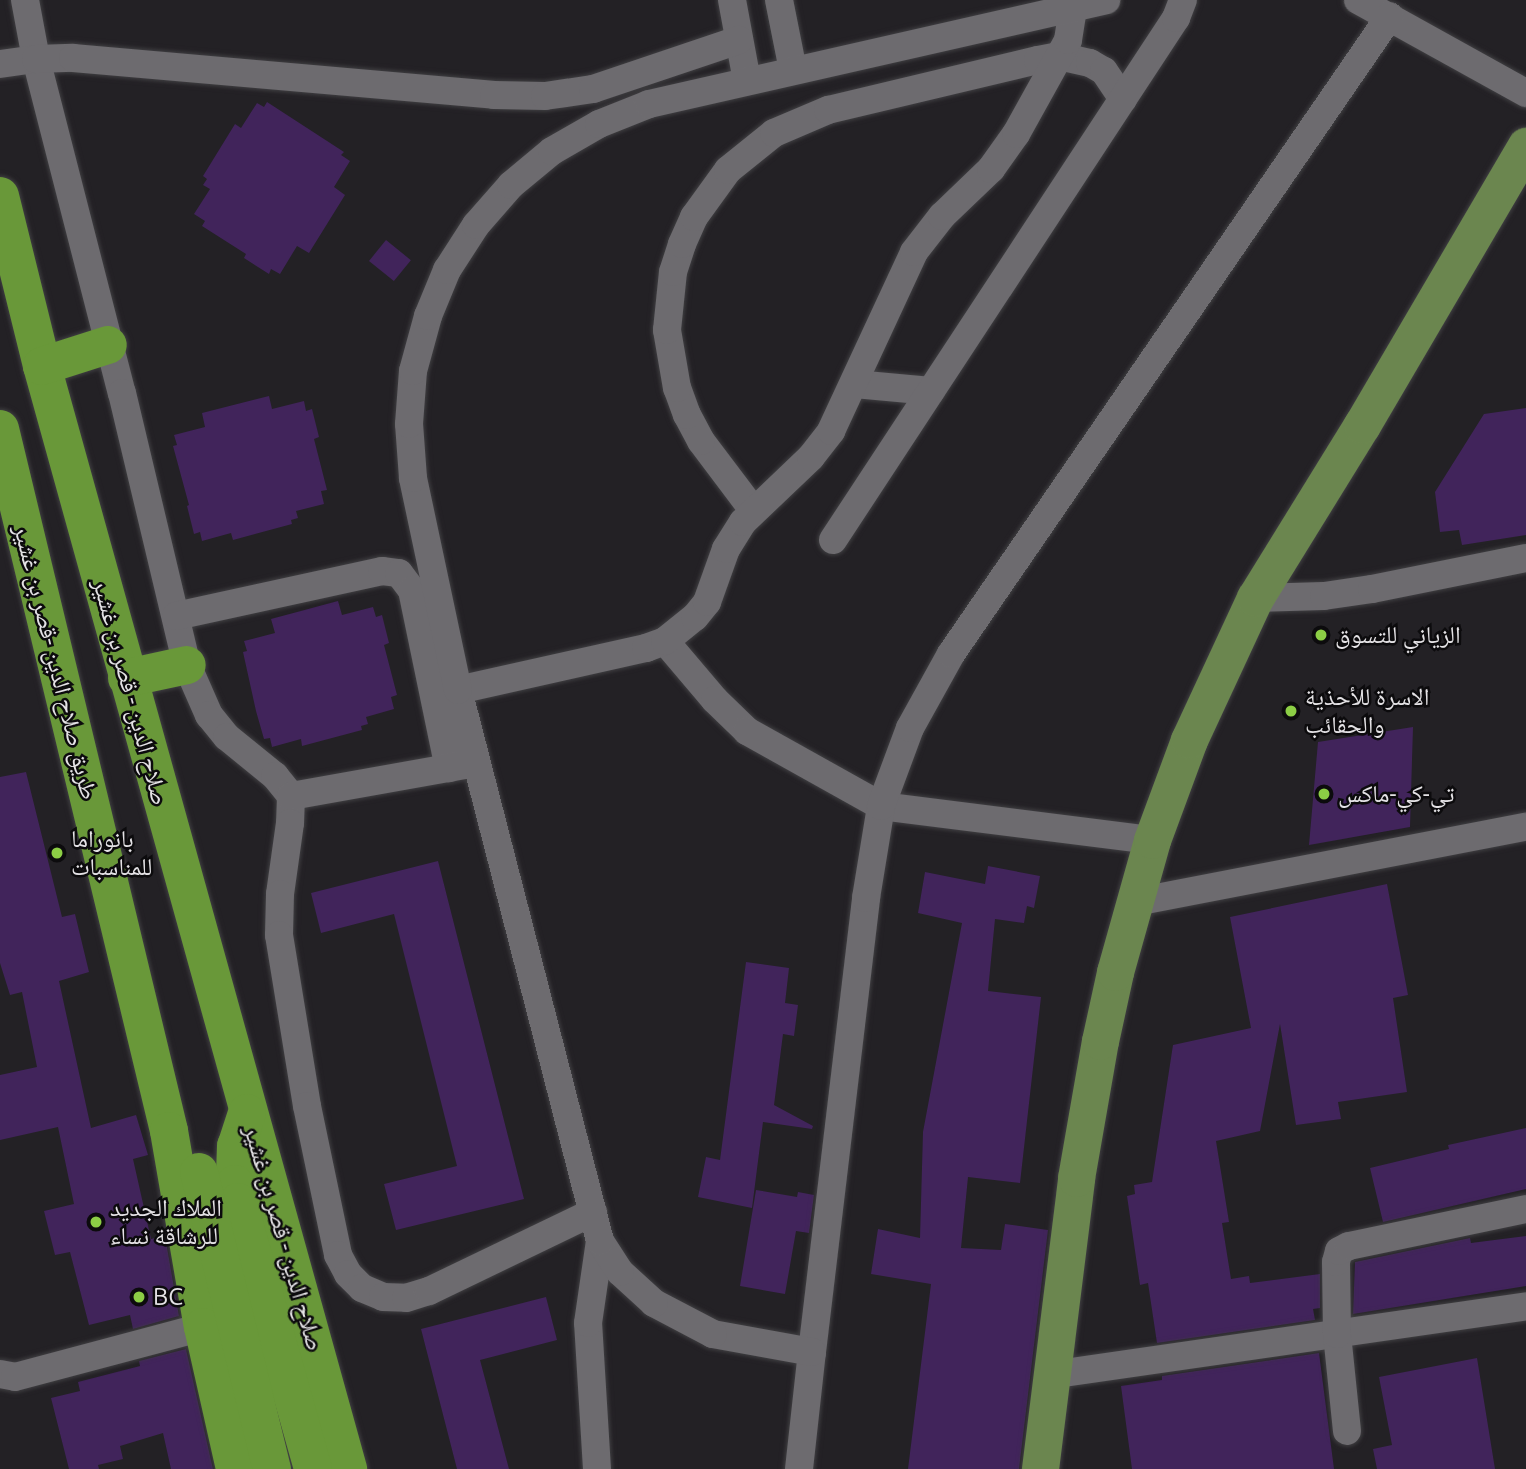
<!DOCTYPE html>
<meta charset="utf-8">
<style>
body{margin:0}
#map{position:relative;width:1526px;height:1469px;overflow:hidden;background:#232125;font-family:Ubuntu,"Noto Naskh Arabic",sans-serif}
div>[style]{position:absolute}
.building>*{inset:0;background:#41245b;transform-origin:0 0}
.roads{filter:drop-shadow(0 0 2px #403f42) drop-shadow(0 0 2px #403f42)}
.minor>*{height:28px;margin:-14px;padding:0 14px;transform-origin:14px;border-radius:14px;background:#6d6b6f}
.major>*{height:37px;margin:-18.5px;padding:0 18.5px;transform-origin:18.5px;border-radius:18.5px;background:#6b864f}
.highway>*{height:38px;margin:-19px;padding:0 19px;transform-origin:19px;border-radius:19px;background:#699839}
.dots>*{width:19px;height:19px;translate:-50% -50%;box-sizing:border-box;border:4px solid #0c0b0d;border-radius:50%}
span{translate:-50% -50%;white-space:nowrap;text-align:center;line-height:1.15;-webkit-text-stroke:5px #0c0b0d;paint-order:stroke}
.poi-label{font-size:24px;color:#e4e2e5}
.left{translate:0 -50%;text-align:left}
.street-label{font-size:24px;color:#e4e2e5}
</style>
<div id="map">
<div class="building">
<div style="clip-path:polygon(267px 102px,344px 152px,341px 155px,350px 161px,334px 187px,345px 195px,309px 253px,297px 246px,280px 274px,271px 269px,269px 274px,244px 258px,246px 254px,202px 226px,205px 221px,194px 214px,210px 189px,203px 185px,207px 179px,203px 176px,235px 124px,241px 128px,257px 103px,264px 107px)"></div>
<div style="left:386px;top:240px;width:32px;height:27px;rotate:39deg"></div>
<div style="clip-path:polygon(269px 396px,272px 409px,304px 401px,306px 411px,312px 409px,319px 437px,314px 439px,327px 490px,321px 491px,324px 504px,296px 511px,298px 518px,291px 520px,292px 524px,233px 540px,231px 533px,202px 541px,200px 532px,194px 534px,187px 506px,189px 505px,173px 446px,177px 445px,174px 435px,205px 427px,202px 413px)"></div>
<div style="clip-path:polygon(1526px 408px,1526px 535px,1462px 545px,1459px 530px,1440px 532px,1435px 492px,1484px 414px)"></div>
<div style="clip-path:polygon(338px 601px,342px 615px,373px 607px,376px 617px,382px 615px,389px 643px,384px 645px,397px 695px,391px 697px,394px 709px,366px 717px,368px 724px,361px 726px,362px 730px,302px 746px,301px 739px,272px 747px,270px 738px,264px 739px,256px 711px,243px 652px,247px 651px,244px 641px,275px 633px,271px 619px)"></div>
<div style="clip-path:polygon(1413px 727px,1410px 827px,1309px 845px,1318px 742px)"></div>
<div style="clip-path:polygon(26px 772px,62px 917px,75px 914px,89px 972px,59px 981px,91px 1128px,136px 1115px,148px 1155px,133px 1159px,151px 1239px,165px 1236px,179px 1316px,133px 1329px,130px 1315px,89px 1325px,70px 1252px,55px 1255px,44px 1211px,74px 1204px,58px 1127px,0 1140px,0 1075px,37px 1067px,22px 992px,10px 995px,0 963px,0 777px)"></div>
<div style="clip-path:polygon(438px 861px,524px 1199px,396px 1230px,384px 1184px,457px 1166px,394px 914px,321px 933px,311px 893px)"></div>
<div style="clip-path:polygon(988px 866px,1040px 876px,1034px 908px,1027px 906px,1024px 923px,995px 919px,988px 991px,1041px 997px,1020px 1183px,968px 1177px,961px 1248px,1001px 1250px,1005px 1224px,1048px 1230px,1019px 1469px,908px 1469px,931px 1284px,871px 1274px,878px 1229px,920px 1238px,923px 1132px,962px 923px,918px 913px,925px 872px,985px 884px)"></div>
<div style="clip-path:polygon(1387px 884px,1408px 995px,1393px 998px,1407px 1092px,1338px 1102px,1341px 1119px,1296px 1125px,1280px 1024px,1260px 1131px,1216px 1141px,1229px 1222px,1222px 1223px,1231px 1279px,1249px 1276px,1250px 1283px,1320px 1274px,1320px 1308px,1313px 1309px,1315px 1320px,1157px 1343px,1148px 1283px,1140px 1285px,1127px 1196px,1135px 1194px,1134px 1185px,1152px 1182px,1173px 1045px,1251px 1028px,1230px 917px)"></div>
<div style="clip-path:polygon(746px 962px,789px 968px,785px 1003px,798px 1005px,794px 1036px,783px 1034px,774px 1105px,813px 1126px,812px 1129px,763px 1122px,752px 1208px,698px 1197px,706px 1157px,720px 1160px)"></div>
<div style="clip-path:polygon(1526px 1128px,1526px 1189px,1383px 1222px,1370px 1168px,1449px 1149px,1448px 1145px)"></div>
<div style="clip-path:polygon(756px 1190px,797px 1197px,798px 1192px,814px 1195px,809px 1233px,796px 1231px,785px 1294px,740px 1286px)"></div>
<div style="clip-path:polygon(1526px 1236px,1526px 1286px,1353px 1314px,1355px 1262px,1470px 1238px,1471px 1243px)"></div>
<div style="clip-path:polygon(546px 1297px,557px 1340px,480px 1360px,509px 1469px,457px 1469px,421px 1329px)"></div>
<div style="clip-path:polygon(186px 1349px,213px 1469px,171px 1469px,163px 1433px,120px 1446px,123px 1459px,98px 1465px,99px 1469px,69px 1469px,51px 1398px,80px 1391px,78px 1382px,140px 1366px,139px 1361px)"></div>
<div style="clip-path:polygon(1319px 1353px,1334px 1469px,1132px 1469px,1121px 1386px,1162px 1380px,1162px 1376px)"></div>
<div style="clip-path:polygon(1477px 1358px,1495px 1469px,1377px 1469px,1373px 1449px,1392px 1445px,1379px 1377px)"></div>
</div>
<div class="roads">
<div class="minor">
<div style="left:25px;top:0;width:60px;rotate:79.4deg"></div>
<div style="left:36px;top:59px;width:345px;rotate:75.6deg"></div>
<div style="left:122px;top:393px;width:280px;rotate:76.6deg"></div>
<div style="left:187px;top:665px;width:55px;rotate:66.3deg"></div>
<div style="left:209px;top:715px;width:28px;rotate:51deg"></div>
<div style="left:227px;top:737px;width:62px;rotate:39.1deg"></div>
<div style="left:275px;top:776px;width:26px;rotate:51deg"></div>
<div style="left:291px;top:796px;width:27px;rotate:92deg"></div>
<div style="left:290px;top:823px;width:72px;rotate:98deg"></div>
<div style="left:280px;top:894px;width:41px;rotate:91.4deg"></div>
<div style="left:279px;top:935px;width:173px;rotate:80.7deg"></div>
<div style="left:307px;top:1106px;width:152px;rotate:78.2deg"></div>
<div style="left:338px;top:1255px;width:21px;rotate:62deg"></div>
<div style="left:348px;top:1274px;width:20px;rotate:45deg"></div>
<div style="left:362px;top:1288px;width:23px;rotate:23deg"></div>
<div style="left:383px;top:1297px;width:23px;rotate:2deg"></div>
<div style="left:406px;top:1298px;width:24px;rotate:-17deg"></div>
<div style="left:429px;top:1291px;width:182px;rotate:-25.7deg"></div>
<div style="left:732px;top:0;width:82px;rotate:79.5deg"></div>
<div style="left:779px;top:0;width:71px;rotate:78.7deg"></div>
<div style="left:1358px;top:0;width:192px;rotate:29deg"></div>
<div style="left:0;top:64px;width:36px;rotate:-8deg"></div>
<div style="left:36px;top:59px;width:37px;rotate:-2deg"></div>
<div style="left:73px;top:58px;width:423px;rotate:5deg"></div>
<div style="left:494px;top:95px;width:51px;rotate:1.1deg"></div>
<div style="left:545px;top:96px;width:49px;rotate:-8.3deg"></div>
<div style="left:593px;top:89px;width:154px;rotate:-18.6deg"></div>
<div style="left:855px;top:384px;width:76px;rotate:5.3deg"></div>
<div style="left:753px;top:510px;width:86px;rotate:-127deg"></div>
<div style="left:701px;top:441px;width:30px;rotate:-118deg"></div>
<div style="left:687px;top:415px;width:29px;rotate:-110deg"></div>
<div style="left:677px;top:388px;width:59px;rotate:-99.8deg"></div>
<div style="left:667px;top:330px;width:58px;rotate:-84.1deg"></div>
<div style="left:673px;top:272px;width:29px;rotate:-72deg"></div>
<div style="left:682px;top:244px;width:30px;rotate:-66deg"></div>
<div style="left:694px;top:217px;width:58px;rotate:-54.1deg"></div>
<div style="left:728px;top:170px;width:59px;rotate:-38.8deg"></div>
<div style="left:774px;top:133px;width:59px;rotate:-23.1deg"></div>
<div style="left:828px;top:110px;width:216px;rotate:-13.4deg"></div>
<div style="left:1038px;top:60px;width:21px;rotate:-11deg"></div>
<div style="left:1059px;top:56px;width:32px;rotate:13deg"></div>
<div style="left:1090px;top:63px;width:16px;rotate:30deg"></div>
<div style="left:1104px;top:71px;width:34px;rotate:56deg"></div>
<div style="left:833px;top:540px;width:625px;rotate:-56.69deg"></div>
<div style="left:1176px;top:18px;width:19px;rotate:-69deg"></div>
<div style="left:1255px;top:598px;width:69px;rotate:-1.7deg"></div>
<div style="left:1324px;top:596px;width:49px;rotate:-8.3deg"></div>
<div style="left:1372px;top:589px;width:157px;rotate:-11.4deg"></div>
<div style="left:176px;top:616px;width:211px;rotate:-12.3deg"></div>
<div style="left:382px;top:571px;width:17px;rotate:7deg"></div>
<div style="left:399px;top:573px;width:21px;rotate:53deg"></div>
<div style="left:412px;top:590px;width:182px;rotate:78.3deg"></div>
<div style="left:665px;top:641px;width:77px;rotate:49.7deg"></div>
<div style="left:715px;top:700px;width:45px;rotate:44.1deg"></div>
<div style="left:747px;top:731px;width:154px;rotate:29.2deg"></div>
<div style="left:881px;top:806px;width:273px;rotate:7.2deg"></div>
<div style="left:458px;top:690px;width:193px;rotate:-12.6deg"></div>
<div style="left:646px;top:648px;width:20px;rotate:-20deg"></div>
<div style="left:665px;top:641px;width:38px;rotate:-39deg"></div>
<div style="left:695px;top:617px;width:19px;rotate:-51deg"></div>
<div style="left:707px;top:602px;width:56px;rotate:-70.3deg"></div>
<div style="left:726px;top:549px;width:32px;rotate:-58deg"></div>
<div style="left:743px;top:522px;width:94px;rotate:-43.7deg"></div>
<div style="left:811px;top:457px;width:33px;rotate:-52deg"></div>
<div style="left:831px;top:431px;width:197px;rotate:-65.1deg"></div>
<div style="left:914px;top:252px;width:46px;rotate:-52.1deg"></div>
<div style="left:942px;top:216px;width:68px;rotate:-43.8deg"></div>
<div style="left:991px;top:169px;width:43px;rotate:-54.5deg"></div>
<div style="left:1016px;top:134px;width:107px;rotate:-61deg"></div>
<div style="left:1068px;top:40px;width:33px;rotate:-81deg"></div>
<div style="left:291px;top:796px;width:177px;rotate:-10.1deg"></div>
<div style="left:1135px;top:902px;width:398px;rotate:-10.9deg"></div>
<div style="left:812px;top:1352px;width:457px;rotate:-83.2deg"></div>
<div style="left:866px;top:898px;width:93px;rotate:-80.7deg"></div>
<div style="left:881px;top:806px;width:83px;rotate:-69.6deg"></div>
<div style="left:910px;top:728px;width:85px;rotate:-61deg"></div>
<div style="left:951px;top:654px;width:774px;rotate:-55.47deg"></div>
<div style="left:0;top:1374px;width:15px;rotate:11deg"></div>
<div style="left:15px;top:1377px;width:195px;rotate:-14.9deg"></div>
<div style="left:1050px;top:1375px;width:481px;rotate:-8.2deg"></div>
<div style="left:1347px;top:1431px;width:98px;rotate:-95.9deg"></div>
<div style="left:1337px;top:1334px;width:72px;rotate:-90.8deg"></div>
<div style="left:1336px;top:1262px;width:11px;rotate:-75deg"></div>
<div style="left:1339px;top:1251px;width:11px;rotate:-27deg"></div>
<div style="left:1349px;top:1246px;width:181px;rotate:-11.8deg"></div>
<div style="left:597px;top:1469px;width:146px;rotate:-93.5deg"></div>
<div style="left:588px;top:1323px;width:83px;rotate:-81.7deg"></div>
<div style="left:799px;top:1469px;width:118px;rotate:-83.7deg"></div>
<div style="left:812px;top:1352px;width:101px;rotate:-169.7deg"></div>
<div style="left:713px;top:1334px;width:67px;rotate:-152.3deg"></div>
<div style="left:654px;top:1303px;width:46px;rotate:-137.6deg"></div>
<div style="left:620px;top:1272px;width:37px;rotate:-123deg"></div>
<div style="left:600px;top:1241px;width:569px;rotate:-104.45deg"></div>
<div style="left:458px;top:690px;width:217px;rotate:-102deg"></div>
<div style="left:413px;top:478px;width:54px;rotate:-94.2deg"></div>
<div style="left:409px;top:424px;width:53px;rotate:-85.7deg"></div>
<div style="left:413px;top:371px;width:57px;rotate:-74.7deg"></div>
<div style="left:428px;top:316px;width:50px;rotate:-67.6deg"></div>
<div style="left:447px;top:270px;width:54px;rotate:-57.2deg"></div>
<div style="left:476px;top:225px;width:53px;rotate:-48.8deg"></div>
<div style="left:511px;top:185px;width:53px;rotate:-39.7deg"></div>
<div style="left:552px;top:151px;width:54px;rotate:-29.9deg"></div>
<div style="left:599px;top:124px;width:54px;rotate:-21.8deg"></div>
<div style="left:649px;top:104px;width:469px;rotate:-12.8deg"></div>
</div>
<div class="major">
<div style="left:1040px;top:1469px;width:293px;rotate:-82.9deg"></div>
<div style="left:1076px;top:1178px;width:139px;rotate:-80.1deg"></div>
<div style="left:1100px;top:1041px;width:71px;rotate:-77.7deg"></div>
<div style="left:1115px;top:972px;width:137px;rotate:-74.3deg"></div>
<div style="left:1152px;top:840px;width:107px;rotate:-69.7deg"></div>
<div style="left:1189px;top:740px;width:157px;rotate:-65.1deg"></div>
<div style="left:1255px;top:598px;width:203px;rotate:-58.3deg"></div>
<div style="left:1362px;top:425px;width:324px;rotate:-59.6deg"></div>
</div>
<div class="highway">
<div style="left:0;top:196px;width:175px;rotate:76.1deg"></div>
<div style="left:42px;top:366px;width:1145px;rotate:74.49deg"></div>
<div style="left:42px;top:366px;width:69px;rotate:-17.7deg"></div>
<div style="left:0;top:429px;width:722px;rotate:76.46deg"></div>
<div style="left:169px;top:1131px;width:199px;rotate:80.2deg"></div>
<div style="left:203px;top:1327px;width:146px;rotate:77.3deg"></div>
<div style="left:127px;top:678px;width:61px;rotate:-12.2deg"></div>
<div style="left:247px;top:1113px;width:35px;rotate:108deg"></div>
<div style="left:236px;top:1146px;width:38px;rotate:92deg"></div>
<div style="left:235px;top:1184px;width:18px;rotate:81deg"></div>
<div style="left:238px;top:1202px;width:277px;rotate:74.3deg"></div>
<div style="left:199px;top:1172px;width:306px;rotate:76.2deg"></div>
</div>
</div>
<div class="dots">
<div style="left:1321px;top:635px;background:#8cce45"></div>
<div style="left:1291px;top:711px;background:#8cce45"></div>
<div style="left:1324px;top:794px;background:#8cce45"></div>
<div style="left:57px;top:853px;background:#8cce45"></div>
<div style="left:96px;top:1222px;background:#8cce45"></div>
<div style="left:139px;top:1297px;background:#8cce45"></div>
</div>
<div class="poi-label">
<span class="left" style="left:1335px;top:635px">الزياني للتسوق</span>
<span class="left" style="left:1305px;top:711px">الاسرة للأحذية<br>والحقائب</span>
<span class="left" style="left:1338px;top:794px">تي-كي-ماكس</span>
<span class="left" style="left:71px;top:853px">بانوراما<br>للمناسبات</span>
<span class="left" style="left:110px;top:1222px">الملاك الجديد<br>للرشاقة نساء</span>
<span class="left" style="left:153px;top:1297px">BC</span>
</div>
<div class="street-label">
<span style="left:56px;top:662px;rotate:76deg">طريق صلاح الدين -قصر بن غشير</span>
<span style="left:131px;top:692px;rotate:75deg">صلاح الدين - قصر بن غشير</span>
<span style="left:284px;top:1238px;rotate:74deg">صلاح الدين - قصر بن غشير</span>
</div>
</div>
